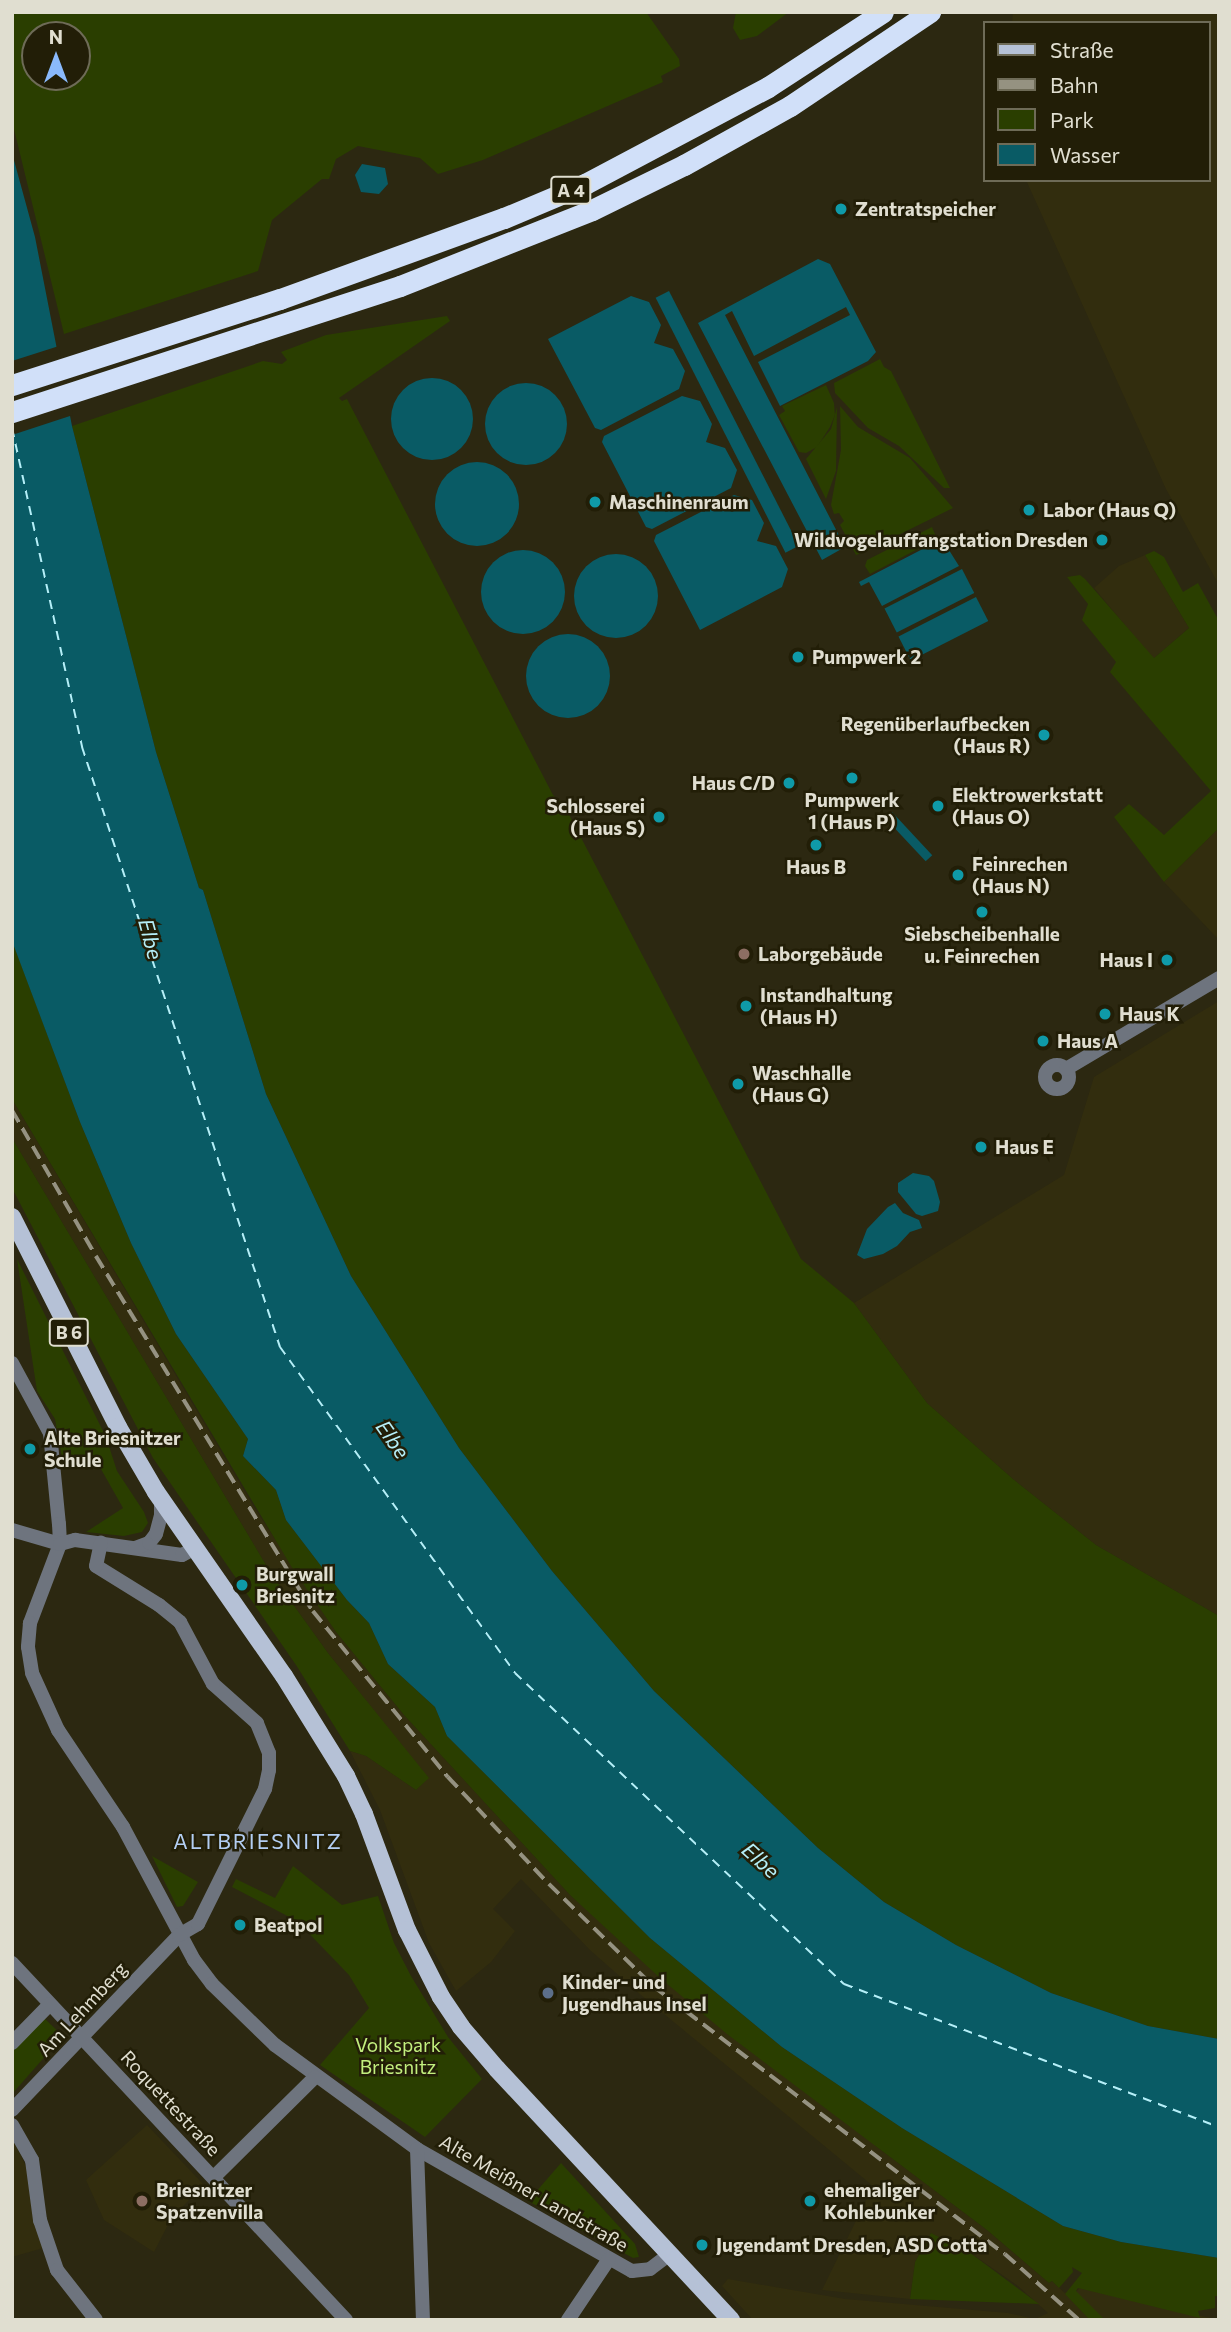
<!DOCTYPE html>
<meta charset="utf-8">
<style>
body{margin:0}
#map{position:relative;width:1231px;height:2332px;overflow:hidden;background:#2c2811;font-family:Commissioner,sans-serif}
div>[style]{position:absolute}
.built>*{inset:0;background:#322d0e}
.green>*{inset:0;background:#2a3e00}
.water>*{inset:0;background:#095b65;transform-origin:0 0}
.round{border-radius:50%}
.pier>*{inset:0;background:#2c2811}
.ferry>*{height:2px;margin-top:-1px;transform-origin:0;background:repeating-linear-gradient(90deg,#b5eff8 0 9px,transparent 0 16px)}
.minor>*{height:14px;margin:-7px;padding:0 7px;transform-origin:7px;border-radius:7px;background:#6e747e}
.minor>.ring{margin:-7px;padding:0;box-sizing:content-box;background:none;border:14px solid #6e747e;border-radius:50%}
.major>*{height:18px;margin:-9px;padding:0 9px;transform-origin:9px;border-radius:9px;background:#b5c1d6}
.highway>*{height:21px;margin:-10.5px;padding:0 10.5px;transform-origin:10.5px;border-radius:10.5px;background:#d1e0f9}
.rail>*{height:3.5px;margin-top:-1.75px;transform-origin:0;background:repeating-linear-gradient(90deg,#959281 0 14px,transparent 0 21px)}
.dots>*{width:19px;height:19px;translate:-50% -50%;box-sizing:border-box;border:4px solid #221e07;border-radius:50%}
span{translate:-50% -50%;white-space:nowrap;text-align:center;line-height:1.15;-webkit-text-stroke:5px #221e07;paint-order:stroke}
.shield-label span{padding:2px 5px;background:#221e07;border:2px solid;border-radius:5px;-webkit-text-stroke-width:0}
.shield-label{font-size:18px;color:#e0ded0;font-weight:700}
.poi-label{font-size:19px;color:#e0ded0;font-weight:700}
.left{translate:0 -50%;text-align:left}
.right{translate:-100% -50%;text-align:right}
.street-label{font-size:19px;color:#e0ded0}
.park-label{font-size:19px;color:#c2ef7e}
.water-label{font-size:21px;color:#b5eff8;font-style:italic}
.neighbourhood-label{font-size:21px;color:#b3cef3;letter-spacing:2px}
.frame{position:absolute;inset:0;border:14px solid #e0ded0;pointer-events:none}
.legend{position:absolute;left:983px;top:21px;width:228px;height:161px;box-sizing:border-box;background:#221e07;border:2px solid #6e6b57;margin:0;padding:9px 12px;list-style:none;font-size:21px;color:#e0ded0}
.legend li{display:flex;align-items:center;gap:14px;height:35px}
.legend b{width:35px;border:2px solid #6e6b57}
.north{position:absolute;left:21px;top:21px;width:70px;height:70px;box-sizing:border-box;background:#221e07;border:2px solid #6e6b57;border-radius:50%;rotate:0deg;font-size:19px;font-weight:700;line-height:28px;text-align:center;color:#e0ded0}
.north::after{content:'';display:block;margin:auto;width:24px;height:32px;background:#8abafc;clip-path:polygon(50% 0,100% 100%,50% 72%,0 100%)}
</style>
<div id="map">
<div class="built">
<div style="clip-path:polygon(1013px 12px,1219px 12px,1219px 585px,1166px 489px,1026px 180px,1208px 180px,1208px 23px,1012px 23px)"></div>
<div style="clip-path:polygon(1145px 555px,1189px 628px,1153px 659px,1094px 588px,1119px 566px)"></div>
<div style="clip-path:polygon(1219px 828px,1219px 940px,1164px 882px)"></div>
<div style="clip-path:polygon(1219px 1001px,1219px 1616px,1096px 1545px,1013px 1479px,927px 1403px,854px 1303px,1064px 1175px,1094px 1077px)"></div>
<div style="clip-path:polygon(12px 1099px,254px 1507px,336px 1632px,404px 1715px,571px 1896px,881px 2150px,987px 2230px,1049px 2283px,1052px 2281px,1071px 2299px,1079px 2288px,1219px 2320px,753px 2320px,722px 2286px,728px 2279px,845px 2299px,1008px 2313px,1035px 2319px,1048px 2313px,1018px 2286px,969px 2252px,931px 2233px,915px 2262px,910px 2299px,822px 2290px,873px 2186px,641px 1995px,590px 1950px,521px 1879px,493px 1909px,515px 1931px,491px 1962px,456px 1991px,429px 1943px,380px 1810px,350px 1751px,366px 1756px,416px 1790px,428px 1778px,328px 1653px,272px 1575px,12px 1138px)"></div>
<div style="clip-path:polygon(147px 2125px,204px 2185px,172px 2217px,154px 2252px,104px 2220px,86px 2180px)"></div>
<div style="clip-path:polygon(12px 2137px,26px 2167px,43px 2248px,12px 2257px)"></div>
</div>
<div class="green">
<div style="clip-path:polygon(evenodd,12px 12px,646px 12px,679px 59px,680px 66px,661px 76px,663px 82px,483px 160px,438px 174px,420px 158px,358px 146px,336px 159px,329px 179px,322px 179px,272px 220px,258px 271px,64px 334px,12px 121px,12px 12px,35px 35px,77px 35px,77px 77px,35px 77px,35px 35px)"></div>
<div style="clip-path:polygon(736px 12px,789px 12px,757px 36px,740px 40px,733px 28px)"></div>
<div style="clip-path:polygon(447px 316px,450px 321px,339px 398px,342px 401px,347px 399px,553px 795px,564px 805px,801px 1259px,854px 1303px,927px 1403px,1013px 1479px,1096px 1545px,1219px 1616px,1219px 2039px,1148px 2026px,1051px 1993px,956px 1945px,884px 1902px,818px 1848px,654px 1691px,552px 1571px,459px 1448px,351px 1276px,266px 1094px,203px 890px,199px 888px,156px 752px,72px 426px,263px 361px,282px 364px,287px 360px,281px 352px,326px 335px)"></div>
<div style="clip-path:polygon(880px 359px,884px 367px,891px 371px,950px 488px,944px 488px,899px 446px,868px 428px,835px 393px,834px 383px)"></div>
<div style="clip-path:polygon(826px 385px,834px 403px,835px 415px,830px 427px,817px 447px,806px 453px,799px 452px,779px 415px,785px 411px,782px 406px)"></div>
<div style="clip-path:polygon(840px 406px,858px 427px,910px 458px,953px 508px,876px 546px,870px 544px,869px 550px,856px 555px,840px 525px,844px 521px,839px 513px,834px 514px,831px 505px,841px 450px)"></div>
<div style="clip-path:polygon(837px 407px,836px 471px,826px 499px,806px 459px,831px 429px)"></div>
<div style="clip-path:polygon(932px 527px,937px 539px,870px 574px,865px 566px,867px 560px)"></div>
<div style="clip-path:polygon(1154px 551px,1164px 557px,1183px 592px,1198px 583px,1219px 621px,1219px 828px,1164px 882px,1114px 817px,1129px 804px,1164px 835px,1211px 791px,1110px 672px,1116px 662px,1082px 620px,1088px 604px,1067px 577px,1080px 575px,1085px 579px,1154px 658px,1189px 628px,1145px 555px)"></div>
<div style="clip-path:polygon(12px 940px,80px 1122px,131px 1243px,176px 1334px,248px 1439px,243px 1456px,276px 1490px,286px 1520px,347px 1600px,369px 1623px,388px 1664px,435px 1707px,447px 1736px,650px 1938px,782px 2047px,902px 2128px,1063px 2226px,1121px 2242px,1219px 2258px,1219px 2296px,1215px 2296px,1215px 2308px,1198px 2311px,1200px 2318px,1078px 2288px,1076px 2291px,1105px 2320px,1090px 2320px,1065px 2294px,1082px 2273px,1072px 2267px,1073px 2272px,1059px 2288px,1052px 2281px,1049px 2283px,987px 2230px,727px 2034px,660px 1978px,570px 1895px,404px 1715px,336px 1632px,291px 1566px,12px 1099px)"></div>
<div style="clip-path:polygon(12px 1138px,272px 1575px,328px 1653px,429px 1778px,416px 1790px,366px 1756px,350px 1751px,296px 1665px,153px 1458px,12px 1188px)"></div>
<div style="clip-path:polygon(17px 1259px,106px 1437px,117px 1471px,144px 1512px,148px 1523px,142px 1532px,124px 1536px,86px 1532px,123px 1508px,93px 1455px,64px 1469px,55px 1419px,37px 1391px)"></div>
<div style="clip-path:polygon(152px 1856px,198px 1882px,183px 1906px,177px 1907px)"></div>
<div style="clip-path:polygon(293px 1866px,342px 1905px,378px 1896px,394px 1943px,411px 1976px,448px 2037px,482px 2079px,425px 2137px,320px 2065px,369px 2008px,349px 1975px,297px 1921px,232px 1887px,236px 1879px,275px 1898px)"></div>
<div style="clip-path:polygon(44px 2018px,63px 2036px,12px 2094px,12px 2052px)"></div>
<div style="clip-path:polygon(561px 2163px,635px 2244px,639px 2257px,633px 2258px,528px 2201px)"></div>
<div style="clip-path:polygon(931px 2233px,969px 2252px,1039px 2304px,910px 2299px,915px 2262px)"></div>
</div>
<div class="water">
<div style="clip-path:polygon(12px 153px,35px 237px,72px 426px,156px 752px,199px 888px,203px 890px,266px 1094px,351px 1276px,459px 1448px,552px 1571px,654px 1691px,818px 1848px,884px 1902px,956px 1945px,1051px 1993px,1148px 2026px,1219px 2039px,1219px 2258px,1121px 2242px,1063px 2226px,902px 2128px,782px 2047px,650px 1938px,447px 1736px,435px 1707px,388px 1664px,369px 1623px,347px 1600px,286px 1520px,276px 1490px,243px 1456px,248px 1439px,176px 1334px,131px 1243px,80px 1122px,12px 941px)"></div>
<div style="clip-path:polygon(362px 164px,385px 168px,388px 184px,379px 194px,361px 192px,355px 175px)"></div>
<div style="clip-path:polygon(818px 259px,830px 264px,876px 352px,868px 361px,780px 406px,758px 362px,850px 315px,846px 307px,754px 356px,732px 311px,725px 315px,845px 547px,822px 560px,698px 323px)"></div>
<div style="left:669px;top:291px;width:286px;height:15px;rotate:63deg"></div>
<div style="clip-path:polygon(631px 296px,649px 302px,661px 325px,654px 343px,673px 349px,685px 371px,679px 389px,601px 430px,595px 428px,548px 339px)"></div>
<div class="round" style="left:391px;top:378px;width:82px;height:82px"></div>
<div class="round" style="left:485px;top:383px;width:82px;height:82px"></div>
<div style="clip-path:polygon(682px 396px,700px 401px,712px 424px,706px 442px,725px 448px,737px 470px,731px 488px,652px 529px,646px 527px,602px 442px,604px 436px)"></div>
<div class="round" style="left:435px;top:462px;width:84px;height:84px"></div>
<div style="clip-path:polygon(734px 495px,752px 500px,764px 523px,757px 541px,776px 546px,788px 569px,782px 587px,700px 630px,654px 541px,656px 535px)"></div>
<div style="clip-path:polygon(942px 539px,959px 566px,882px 606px,869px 582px,861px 586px,859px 582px)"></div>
<div class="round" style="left:481px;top:550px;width:84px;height:84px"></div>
<div class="round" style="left:574px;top:554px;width:84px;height:84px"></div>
<div style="left:962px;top:569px;width:27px;height:87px;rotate:63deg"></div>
<div style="left:976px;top:597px;width:27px;height:87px;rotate:63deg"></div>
<div class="round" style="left:526px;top:634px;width:84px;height:84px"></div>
<div style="left:892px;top:812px;width:59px;height:9px;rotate:47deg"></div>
<div style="clip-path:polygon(913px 1173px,929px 1176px,934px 1181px,940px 1202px,938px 1211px,922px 1216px,916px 1214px,898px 1192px,898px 1183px)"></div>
<div style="clip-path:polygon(895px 1203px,903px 1213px,919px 1220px,922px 1228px,910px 1232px,897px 1246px,883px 1254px,864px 1259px,857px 1255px,867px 1229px,888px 1207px)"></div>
</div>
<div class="pier">
<div style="clip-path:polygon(59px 346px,73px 415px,12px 435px,12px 361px)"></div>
</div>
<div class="ferry">
<div style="left:12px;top:428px;width:327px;rotate:77.6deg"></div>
<div style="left:82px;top:747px;width:632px;rotate:71.74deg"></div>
<div style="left:280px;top:1347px;width:402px;rotate:54.2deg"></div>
<div style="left:515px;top:1673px;width:453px;rotate:43.4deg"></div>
<div style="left:844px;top:1984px;width:401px;rotate:20.9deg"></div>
</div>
<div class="minor">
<div class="ring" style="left:1045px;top:1065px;width:10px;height:10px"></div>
<div style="left:1066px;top:1069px;width:178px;rotate:-30.7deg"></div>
<div style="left:12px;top:1363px;width:80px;rotate:61.5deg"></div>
<div style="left:50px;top:1433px;width:91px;rotate:84.4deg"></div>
<div style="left:59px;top:1524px;width:20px;rotate:87deg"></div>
<div style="left:60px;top:1544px;width:85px;rotate:110.8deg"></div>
<div style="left:30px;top:1623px;width:24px;rotate:95deg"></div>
<div style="left:28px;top:1647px;width:26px;rotate:81deg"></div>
<div style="left:32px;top:1673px;width:63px;rotate:65.5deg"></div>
<div style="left:58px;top:1730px;width:117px;rotate:56.2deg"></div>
<div style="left:123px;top:1827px;width:151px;rotate:61.9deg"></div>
<div style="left:194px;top:1960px;width:30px;rotate:53deg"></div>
<div style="left:212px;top:1984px;width:88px;rotate:44.1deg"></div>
<div style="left:275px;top:2045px;width:176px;rotate:36.2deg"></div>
<div style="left:417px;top:2149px;width:247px;rotate:29.6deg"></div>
<div style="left:632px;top:2271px;width:18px;rotate:-6deg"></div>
<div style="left:650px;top:2269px;width:25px;rotate:-37deg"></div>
<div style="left:12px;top:1530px;width:50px;rotate:16.3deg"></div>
<div style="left:60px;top:1544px;width:16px;rotate:-15deg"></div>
<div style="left:75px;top:1540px;width:108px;rotate:8deg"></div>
<div style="left:182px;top:1555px;width:15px;rotate:-28deg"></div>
<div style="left:135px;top:1548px;width:15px;rotate:-20deg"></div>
<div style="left:149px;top:1543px;width:11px;rotate:-52deg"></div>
<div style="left:156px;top:1534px;width:20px;rotate:-75deg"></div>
<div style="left:161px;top:1515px;width:15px;rotate:-90deg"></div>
<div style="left:12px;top:1963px;width:489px;rotate:46.9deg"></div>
<div style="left:12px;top:2043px;width:54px;rotate:-45.7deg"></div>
<div style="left:12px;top:2110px;width:242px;rotate:-46.3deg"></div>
<div style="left:179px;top:1935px;width:22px;rotate:-30deg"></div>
<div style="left:198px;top:1924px;width:151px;rotate:-63.6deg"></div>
<div style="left:265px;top:1789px;width:19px;rotate:-78deg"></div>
<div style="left:269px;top:1770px;width:17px;rotate:-90deg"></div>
<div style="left:269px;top:1753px;width:32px;rotate:-112deg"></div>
<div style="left:257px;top:1723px;width:59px;rotate:-138.4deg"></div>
<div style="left:213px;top:1684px;width:70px;rotate:-118deg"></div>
<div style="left:180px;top:1622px;width:27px;rotate:-141deg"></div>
<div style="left:159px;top:1605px;width:74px;rotate:-148.2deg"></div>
<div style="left:96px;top:1566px;width:24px;rotate:-78deg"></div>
<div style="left:12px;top:2125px;width:40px;rotate:60.3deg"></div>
<div style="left:32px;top:2160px;width:61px;rotate:82.4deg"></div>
<div style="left:40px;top:2220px;width:53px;rotate:71.2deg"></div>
<div style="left:57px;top:2270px;width:63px;rotate:52deg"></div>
<div style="left:417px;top:2149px;width:171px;rotate:88deg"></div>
<div style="left:214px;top:2177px;width:142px;rotate:-44.7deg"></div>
<div style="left:568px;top:2320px;width:73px;rotate:-56.1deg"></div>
</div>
<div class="major">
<div style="left:12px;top:1217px;width:235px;rotate:63.2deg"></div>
<div style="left:118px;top:1427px;width:75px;rotate:59.7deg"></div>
<div style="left:156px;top:1492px;width:224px;rotate:55.2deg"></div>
<div style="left:284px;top:1676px;width:118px;rotate:58.2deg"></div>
<div style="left:346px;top:1776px;width:42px;rotate:64.7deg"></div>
<div style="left:364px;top:1814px;width:124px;rotate:69.7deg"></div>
<div style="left:407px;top:1930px;width:75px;rotate:63.1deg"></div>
<div style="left:441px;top:1997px;width:36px;rotate:56deg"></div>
<div style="left:461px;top:2027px;width:55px;rotate:49.4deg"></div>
<div style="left:497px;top:2069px;width:343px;rotate:47deg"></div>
</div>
<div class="highway">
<div style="left:12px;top:385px;width:281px;rotate:-17.8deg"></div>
<div style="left:280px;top:299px;width:238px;rotate:-19.9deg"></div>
<div style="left:504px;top:218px;width:88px;rotate:-22.8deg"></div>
<div style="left:585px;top:184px;width:207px;rotate:-27.9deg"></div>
<div style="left:768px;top:87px;width:137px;rotate:-33.1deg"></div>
<div style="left:12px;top:412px;width:408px;rotate:-18deg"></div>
<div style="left:400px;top:286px;width:206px;rotate:-21.6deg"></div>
<div style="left:592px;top:210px;width:102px;rotate:-26.1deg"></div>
<div style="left:684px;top:165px;width:121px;rotate:-29.1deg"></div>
<div style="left:790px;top:106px;width:169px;rotate:-33.9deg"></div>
</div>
<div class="rail">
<div style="left:12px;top:1110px;width:168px;rotate:60.1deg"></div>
<div style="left:96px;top:1256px;width:416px;rotate:58.6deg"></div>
<div style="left:313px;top:1611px;width:214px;rotate:50.9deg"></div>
<div style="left:448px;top:1777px;width:147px;rotate:46.7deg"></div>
<div style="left:549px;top:1884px;width:146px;rotate:44.4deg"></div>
<div style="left:653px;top:1986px;width:442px;rotate:37.3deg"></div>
<div style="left:1005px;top:2254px;width:99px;rotate:41.7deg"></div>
</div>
<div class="dots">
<div style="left:841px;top:209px;background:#0f9aa8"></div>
<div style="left:595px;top:502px;background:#0f9aa8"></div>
<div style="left:1029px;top:510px;background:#0f9aa8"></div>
<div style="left:1102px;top:540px;background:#0f9aa8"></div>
<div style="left:798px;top:657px;background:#0f9aa8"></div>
<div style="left:1044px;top:735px;background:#0f9aa8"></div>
<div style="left:852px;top:778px;background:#0f9aa8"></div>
<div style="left:789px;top:783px;background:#0f9aa8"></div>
<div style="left:938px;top:806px;background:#0f9aa8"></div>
<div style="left:659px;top:817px;background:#0f9aa8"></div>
<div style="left:816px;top:845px;background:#0f9aa8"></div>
<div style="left:958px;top:875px;background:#0f9aa8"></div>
<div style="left:982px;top:912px;background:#0f9aa8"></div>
<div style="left:744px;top:954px;background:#8d6e63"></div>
<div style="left:1167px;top:960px;background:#0f9aa8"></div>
<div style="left:746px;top:1006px;background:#0f9aa8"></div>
<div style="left:1105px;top:1014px;background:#0f9aa8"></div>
<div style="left:1043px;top:1041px;background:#0f9aa8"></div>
<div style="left:738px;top:1084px;background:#0f9aa8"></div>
<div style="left:981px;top:1147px;background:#0f9aa8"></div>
<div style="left:30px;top:1449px;background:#0f9aa8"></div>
<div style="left:242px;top:1585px;background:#0f9aa8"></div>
<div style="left:240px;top:1925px;background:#0f9aa8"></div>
<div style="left:548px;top:1993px;background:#5c6f8a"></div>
<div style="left:142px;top:2201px;background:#8d6e63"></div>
<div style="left:810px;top:2201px;background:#0f9aa8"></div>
<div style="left:702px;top:2245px;background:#0f9aa8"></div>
</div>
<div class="shield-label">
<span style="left:571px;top:190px">A 4</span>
<span style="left:69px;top:1332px">B 6</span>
</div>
<div class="poi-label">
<span class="left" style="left:855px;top:209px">Zentratspeicher</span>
<span class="left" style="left:609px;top:502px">Maschinenraum</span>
<span class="left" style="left:1043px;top:510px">Labor (Haus Q)</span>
<span class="right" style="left:1088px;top:540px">Wildvogelauffangstation Dresden</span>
<span class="left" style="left:812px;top:657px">Pumpwerk 2</span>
<span class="right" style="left:1030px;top:735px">Regenüberlaufbecken<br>(Haus R)</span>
<span class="right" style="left:775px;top:783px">Haus C/D</span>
<span class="left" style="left:952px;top:806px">Elektrowerkstatt<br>(Haus O)</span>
<span style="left:852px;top:811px">Pumpwerk<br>1 (Haus P)</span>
<span class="right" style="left:645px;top:817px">Schlosserei<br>(Haus S)</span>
<span class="left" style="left:972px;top:875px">Feinrechen<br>(Haus N)</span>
<span style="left:816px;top:867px">Haus B</span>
<span style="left:982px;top:945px">Siebscheibenhalle<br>u. Feinrechen</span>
<span class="left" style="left:758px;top:954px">Laborgebäude</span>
<span class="right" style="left:1153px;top:960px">Haus I</span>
<span class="left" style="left:760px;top:1006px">Instandhaltung<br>(Haus H)</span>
<span class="left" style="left:1119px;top:1014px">Haus K</span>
<span class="left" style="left:1057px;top:1041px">Haus A</span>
<span class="left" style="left:752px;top:1084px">Waschhalle<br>(Haus G)</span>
<span class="left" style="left:995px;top:1147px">Haus E</span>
<span class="left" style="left:44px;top:1449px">Alte Briesnitzer<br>Schule</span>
<span class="left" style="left:256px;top:1585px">Burgwall<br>Briesnitz</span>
<span class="left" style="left:254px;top:1925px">Beatpol</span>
<span class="left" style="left:562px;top:1993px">Kinder- und<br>Jugendhaus Insel</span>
<span class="left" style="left:156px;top:2201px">Briesnitzer<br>Spatzenvilla</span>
<span class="left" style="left:824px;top:2201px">ehemaliger<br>Kohlebunker</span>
<span class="left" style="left:716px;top:2245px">Jugendamt Dresden, ASD Cotta</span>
</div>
<div class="street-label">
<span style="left:82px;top:2009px;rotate:-47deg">Am Lehmberg</span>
<span style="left:171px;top:2103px;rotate:47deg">Roquettestraße</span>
<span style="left:534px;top:2193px;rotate:30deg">Alte Meißner Landstraße</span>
</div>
<div class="park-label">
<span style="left:398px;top:2056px">Volkspark<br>Briesnitz</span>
</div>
<div class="water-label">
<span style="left:151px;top:939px;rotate:75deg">Elbe</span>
<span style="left:393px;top:1439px;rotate:55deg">Elbe</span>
<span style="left:761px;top:1860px;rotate:42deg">Elbe</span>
</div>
<div class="neighbourhood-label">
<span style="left:258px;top:1841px">ALTBRIESNITZ</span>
</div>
<div class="frame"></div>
<ul class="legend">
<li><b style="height:9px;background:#b5c1d6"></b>Straße</li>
<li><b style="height:9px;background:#959281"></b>Bahn</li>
<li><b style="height:19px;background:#2a3e00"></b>Park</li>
<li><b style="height:19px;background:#095b65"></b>Wasser</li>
</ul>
<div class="north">N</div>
</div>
